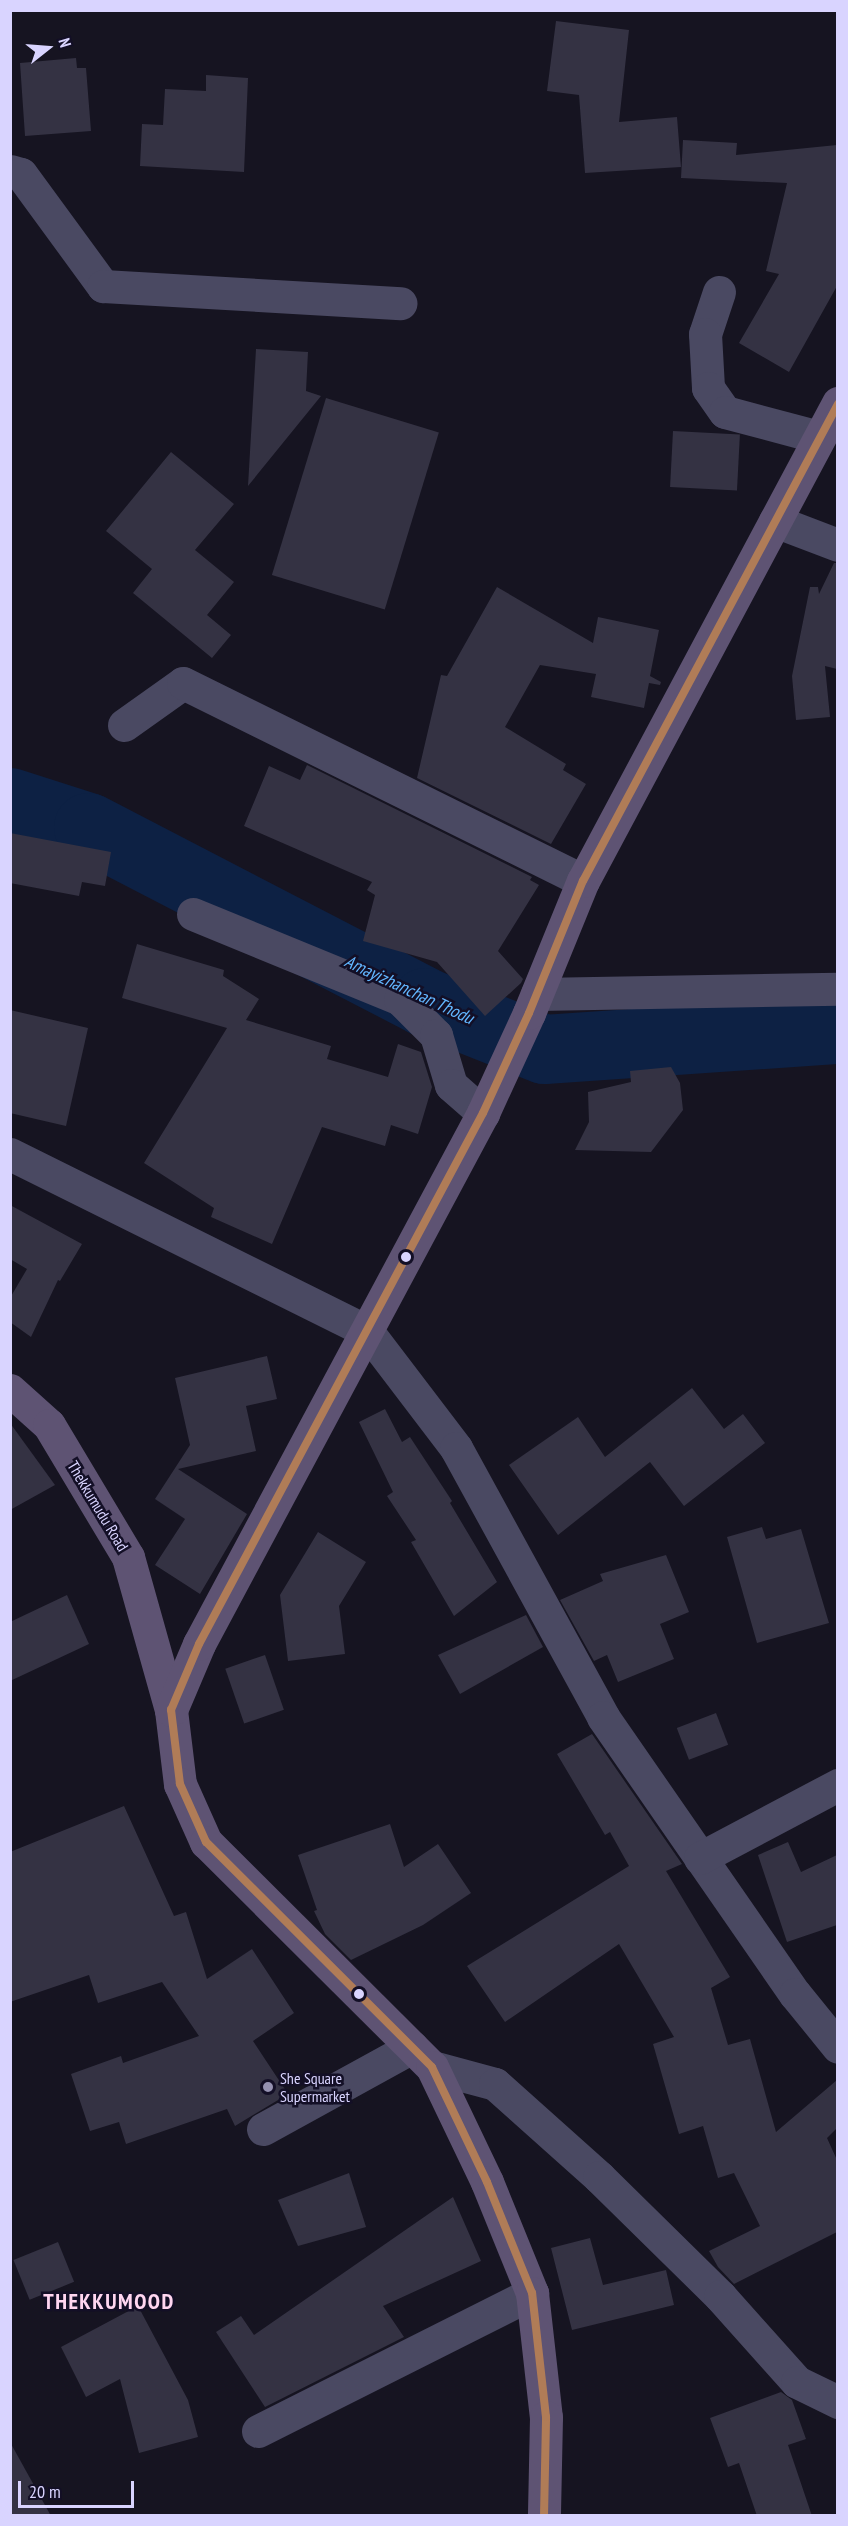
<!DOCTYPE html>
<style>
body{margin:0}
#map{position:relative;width:848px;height:2526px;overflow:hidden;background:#161421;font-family:"PT Sans Narrow",sans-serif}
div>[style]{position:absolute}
.river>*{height:69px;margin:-34.5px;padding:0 34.5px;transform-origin:34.5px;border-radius:34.5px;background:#0d2144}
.building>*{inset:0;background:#343243;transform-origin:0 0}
.minor>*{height:33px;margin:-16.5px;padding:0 16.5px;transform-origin:16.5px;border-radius:16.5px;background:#4a4962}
.major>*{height:33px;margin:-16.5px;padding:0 16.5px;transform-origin:16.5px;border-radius:16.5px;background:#5e5373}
.bus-1>*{height:8px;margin:-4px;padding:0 4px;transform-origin:4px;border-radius:4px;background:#b07c57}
.dots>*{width:16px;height:16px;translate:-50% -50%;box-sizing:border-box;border:3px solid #130f26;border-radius:50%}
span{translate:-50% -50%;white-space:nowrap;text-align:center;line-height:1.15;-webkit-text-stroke:5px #130f26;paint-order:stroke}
.street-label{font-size:16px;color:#d9d4ff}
.poi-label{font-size:16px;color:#d9d4ff}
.left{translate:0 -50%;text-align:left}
.water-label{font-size:18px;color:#62b6ff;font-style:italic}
.district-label{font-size:22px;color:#ffd6f0;font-weight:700;letter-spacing:1.5px}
.frame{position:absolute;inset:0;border:12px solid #d9d4ff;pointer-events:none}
.north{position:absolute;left:18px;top:18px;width:60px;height:60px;-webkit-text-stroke:4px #130f26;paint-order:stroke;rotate:73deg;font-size:16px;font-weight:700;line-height:24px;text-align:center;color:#d9d4ff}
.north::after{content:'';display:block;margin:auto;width:21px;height:27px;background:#d9d4ff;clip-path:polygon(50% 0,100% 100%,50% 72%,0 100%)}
.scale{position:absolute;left:18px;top:2481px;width:116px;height:27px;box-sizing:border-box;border:3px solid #d9d4ff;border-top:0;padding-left:8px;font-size:18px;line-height:21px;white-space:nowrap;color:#d9d4ff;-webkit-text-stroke:4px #130f26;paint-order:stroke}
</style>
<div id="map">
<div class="river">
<div style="left:10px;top:802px;width:82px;rotate:17.8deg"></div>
<div style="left:88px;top:827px;width:380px;rotate:27.4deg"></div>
<div style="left:425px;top:1002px;width:128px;rotate:21.6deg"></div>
<div style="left:544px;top:1049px;width:295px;rotate:-3.9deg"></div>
</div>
<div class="building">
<div style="clip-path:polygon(556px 21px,629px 30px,619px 122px,677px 117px,681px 167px,585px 173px,579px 95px,547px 91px)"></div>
<div style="clip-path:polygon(76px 58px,77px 68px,86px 68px,91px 131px,25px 136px,20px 63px)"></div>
<div style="clip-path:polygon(206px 75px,248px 78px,244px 172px,140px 166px,142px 124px,163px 125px,165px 89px,206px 91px)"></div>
<div style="clip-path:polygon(683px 140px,737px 143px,736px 155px,837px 145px,837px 286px,789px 372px,739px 343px,779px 274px,766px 271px,787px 183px,681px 178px)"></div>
<div style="clip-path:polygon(256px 349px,308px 352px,306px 391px,321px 396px,248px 486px)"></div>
<div style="left:326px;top:398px;width:118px;height:185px;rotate:17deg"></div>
<div style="left:673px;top:431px;width:67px;height:56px;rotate:3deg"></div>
<div style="clip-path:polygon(171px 452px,234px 504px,195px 550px,234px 582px,207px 615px,231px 635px,212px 658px,133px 593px,152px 569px,106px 531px)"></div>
<div style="clip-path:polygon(834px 563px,837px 563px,837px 669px,825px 666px,830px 717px,796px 720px,792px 676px,810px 587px,818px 587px,819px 594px)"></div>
<div style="clip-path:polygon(497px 587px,593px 643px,598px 617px,659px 630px,650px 676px,661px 682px,660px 685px,649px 683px,644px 708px,591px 697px,596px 674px,540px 665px,505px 727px,566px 764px,563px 770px,586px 784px,551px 844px,417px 778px,441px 675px,447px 676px)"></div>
<div style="clip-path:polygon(307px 765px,532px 877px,530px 880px,539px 885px,498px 951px,523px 979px,521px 983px,485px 1016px,437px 962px,363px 941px,375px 895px,367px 890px,372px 882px,244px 826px,269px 766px,300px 780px)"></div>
<div style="clip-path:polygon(10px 833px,111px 852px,105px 886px,82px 882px,79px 896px,10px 883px)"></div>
<div style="clip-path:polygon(137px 944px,224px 970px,223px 976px,259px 999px,246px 1020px,331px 1046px,327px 1059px,388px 1077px,398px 1044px,421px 1052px,432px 1087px,418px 1134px,391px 1125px,385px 1146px,322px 1127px,272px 1244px,211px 1217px,214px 1208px,144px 1163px,227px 1028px,122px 998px)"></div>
<div style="clip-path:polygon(10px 1010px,88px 1028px,66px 1126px,10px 1113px)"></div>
<div style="clip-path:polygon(671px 1067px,680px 1083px,683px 1110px,651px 1152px,575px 1150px,589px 1122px,588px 1092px,631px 1082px,630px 1071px)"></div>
<div style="clip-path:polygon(10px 1205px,82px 1244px,60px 1281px,58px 1280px,31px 1337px,10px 1322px,10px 1298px,27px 1269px,10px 1259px)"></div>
<div style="clip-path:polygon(267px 1356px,277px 1399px,246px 1406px,256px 1451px,178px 1469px,247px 1514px,200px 1594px,155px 1565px,185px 1519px,155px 1499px,190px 1445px,175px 1378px)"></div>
<div style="clip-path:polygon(692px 1388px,724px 1429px,743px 1414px,765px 1443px,684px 1506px,650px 1462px,558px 1535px,509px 1465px,578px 1417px,605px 1457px)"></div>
<div style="clip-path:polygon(385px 1409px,402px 1442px,410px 1437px,452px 1501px,450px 1503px,497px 1582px,454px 1616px,411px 1542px,416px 1540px,387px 1496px,393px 1492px,359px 1422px)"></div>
<div style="clip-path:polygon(10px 1423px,55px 1485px,10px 1510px)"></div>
<div style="clip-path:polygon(762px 1527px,766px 1539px,801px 1529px,829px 1623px,757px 1643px,727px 1537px)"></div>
<div style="clip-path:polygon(318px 1532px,366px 1562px,339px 1606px,345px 1654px,288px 1661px,280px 1595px)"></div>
<div style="clip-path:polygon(666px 1555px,689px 1612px,660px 1624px,674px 1659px,618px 1682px,607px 1655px,594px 1661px,560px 1600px,603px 1581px,600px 1574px)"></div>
<div style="clip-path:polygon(67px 1595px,89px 1644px,10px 1681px,10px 1622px)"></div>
<div style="clip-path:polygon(526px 1615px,543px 1647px,460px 1694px,438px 1655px)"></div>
<div style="left:265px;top:1655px;width:58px;height:42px;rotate:71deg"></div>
<div style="left:716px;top:1713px;width:34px;height:42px;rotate:69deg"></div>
<div style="clip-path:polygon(592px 1734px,682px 1864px,666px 1871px,730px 1977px,711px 1988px,728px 2045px,750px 2039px,776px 2132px,837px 2080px,837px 2128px,827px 2138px,837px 2160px,837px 2232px,734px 2284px,718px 2267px,709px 2251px,760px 2226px,734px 2173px,718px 2178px,703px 2126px,679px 2134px,653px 2044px,674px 2037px,619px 1944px,505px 2022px,467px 1966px,629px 1866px,610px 1832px,605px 1835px,557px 1754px)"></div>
<div style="clip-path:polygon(124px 1806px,174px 1916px,186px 1912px,207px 1979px,252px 1949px,294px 2013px,253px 2041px,288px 2094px,235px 2126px,227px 2109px,126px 2144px,119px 2122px,90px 2131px,71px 2074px,121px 2056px,123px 2063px,199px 2036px,162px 1982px,98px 2003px,89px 1975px,10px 2002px,10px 1852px)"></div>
<div style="clip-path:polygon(390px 1824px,404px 1867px,438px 1844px,471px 1893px,423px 1925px,351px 1960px,325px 1934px,314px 1911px,317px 1910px,298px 1855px)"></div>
<div style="clip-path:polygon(788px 1842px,801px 1872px,837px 1855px,837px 1925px,787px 1942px,758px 1855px)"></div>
<div style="clip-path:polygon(349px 2173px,366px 2227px,298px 2246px,278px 2200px)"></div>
<div style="clip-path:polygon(453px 2197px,481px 2261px,383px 2306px,404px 2337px,265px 2407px,216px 2332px,241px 2316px,254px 2335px)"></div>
<div style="clip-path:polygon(590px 2238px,603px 2285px,666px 2270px,674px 2305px,572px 2330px,551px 2248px)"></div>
<div style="left:58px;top:2242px;width:43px;height:48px;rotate:68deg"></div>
<div style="clip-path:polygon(138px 2306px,188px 2400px,198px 2437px,139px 2453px,120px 2379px,86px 2397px,61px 2347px)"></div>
<div style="clip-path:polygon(781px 2392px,792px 2400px,806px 2439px,788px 2445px,812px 2516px,757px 2516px,739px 2463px,728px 2467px,710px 2418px)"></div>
<div style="clip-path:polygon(10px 2442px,51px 2516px,10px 2516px)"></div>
</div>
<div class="minor">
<div style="left:10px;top:171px;width:11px;rotate:15deg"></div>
<div style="left:21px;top:174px;width:139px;rotate:53.8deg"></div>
<div style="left:103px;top:286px;width:298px;rotate:3.3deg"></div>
<div style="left:719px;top:292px;width:44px;rotate:108.4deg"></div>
<div style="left:705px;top:334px;width:54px;rotate:86.8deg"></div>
<div style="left:708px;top:388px;width:29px;rotate:55deg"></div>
<div style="left:725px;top:412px;width:97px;rotate:14.9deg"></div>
<div style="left:775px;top:521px;width:67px;rotate:20.9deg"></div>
<div style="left:124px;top:725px;width:72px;rotate:-35.4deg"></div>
<div style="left:183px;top:683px;width:446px;rotate:26.3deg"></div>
<div style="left:193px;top:914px;width:224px;rotate:22.3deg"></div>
<div style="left:400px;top:999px;width:51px;rotate:45deg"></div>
<div style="left:436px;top:1035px;width:52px;rotate:73.3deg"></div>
<div style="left:451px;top:1085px;width:43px;rotate:41.2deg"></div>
<div style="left:537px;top:994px;width:301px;rotate:-1deg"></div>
<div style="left:10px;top:1154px;width:398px;rotate:26.4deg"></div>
<div style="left:367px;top:1331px;width:147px;rotate:52.7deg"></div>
<div style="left:456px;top:1448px;width:307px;rotate:61.3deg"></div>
<div style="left:603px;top:1717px;width:337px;rotate:55.3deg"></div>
<div style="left:795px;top:1994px;width:68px;rotate:50.9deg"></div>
<div style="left:700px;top:1858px;width:156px;rotate:-27.9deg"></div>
<div style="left:432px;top:2067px;width:65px;rotate:15.1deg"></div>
<div style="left:495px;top:2084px;width:140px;rotate:41.8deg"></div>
<div style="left:599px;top:2177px;width:170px;rotate:44.5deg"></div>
<div style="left:720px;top:2296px;width:115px;rotate:48.2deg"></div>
<div style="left:797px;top:2382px;width:46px;rotate:26deg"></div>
<div style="left:263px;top:2129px;width:170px;rotate:-28.8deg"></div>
<div style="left:258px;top:2431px;width:307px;rotate:-26.7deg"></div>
</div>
<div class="major">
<div style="left:10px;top:1390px;width:52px;rotate:41.9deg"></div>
<div style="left:49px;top:1425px;width:154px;rotate:59.1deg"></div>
<div style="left:128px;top:1557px;width:159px;rotate:74.3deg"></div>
<div style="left:171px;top:1710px;width:75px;rotate:83.1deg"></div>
<div style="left:180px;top:1784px;width:64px;rotate:65.9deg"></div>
<div style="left:206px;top:1842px;width:319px;rotate:44.9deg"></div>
<div style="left:432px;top:2067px;width:127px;rotate:64.4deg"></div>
<div style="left:487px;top:2182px;width:120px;rotate:67.9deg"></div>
<div style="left:532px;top:2293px;width:125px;rotate:83.6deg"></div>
<div style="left:546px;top:2417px;width:99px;rotate:91.2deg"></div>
<div style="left:171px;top:1710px;width:72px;rotate:-67deg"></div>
<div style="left:199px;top:1644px;width:602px;rotate:-61.86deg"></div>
<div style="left:483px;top:1113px;width:110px;rotate:-65.3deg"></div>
<div style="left:529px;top:1013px;width:143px;rotate:-67.8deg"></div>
<div style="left:583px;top:881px;width:542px;rotate:-61.92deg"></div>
</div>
<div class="bus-1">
<div style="left:544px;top:2516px;width:99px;rotate:-88.8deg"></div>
<div style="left:546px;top:2417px;width:125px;rotate:-96.4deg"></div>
<div style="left:532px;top:2293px;width:120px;rotate:-112.1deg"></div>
<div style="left:487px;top:2182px;width:127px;rotate:-115.6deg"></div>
<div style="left:432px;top:2067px;width:319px;rotate:-135.1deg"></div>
<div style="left:206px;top:1842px;width:64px;rotate:-114.1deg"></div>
<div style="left:180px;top:1784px;width:75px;rotate:-96.9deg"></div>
<div style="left:171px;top:1710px;width:72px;rotate:-67deg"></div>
<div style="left:199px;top:1644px;width:602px;rotate:-61.86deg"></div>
<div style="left:483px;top:1113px;width:110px;rotate:-65.3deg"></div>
<div style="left:529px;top:1013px;width:143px;rotate:-67.8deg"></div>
<div style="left:583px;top:881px;width:541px;rotate:-61.87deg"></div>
</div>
<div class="dots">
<div style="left:406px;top:1257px;background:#d9d4ff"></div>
<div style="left:359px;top:1994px;background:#d9d4ff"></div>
<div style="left:268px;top:2087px;background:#9591b1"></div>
</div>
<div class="street-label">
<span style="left:98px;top:1506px;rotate:59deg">Thekkumudu Road</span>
</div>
<div class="poi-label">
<span class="left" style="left:280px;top:2087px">She Square<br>Supermarket</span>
</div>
<div class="water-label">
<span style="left:409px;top:990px;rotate:25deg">Amayizhanchan Thodu</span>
</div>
<div class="district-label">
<span style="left:109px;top:2302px">THEKKUMOOD</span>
</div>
<div class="frame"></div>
<div class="north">N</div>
<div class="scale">20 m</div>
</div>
